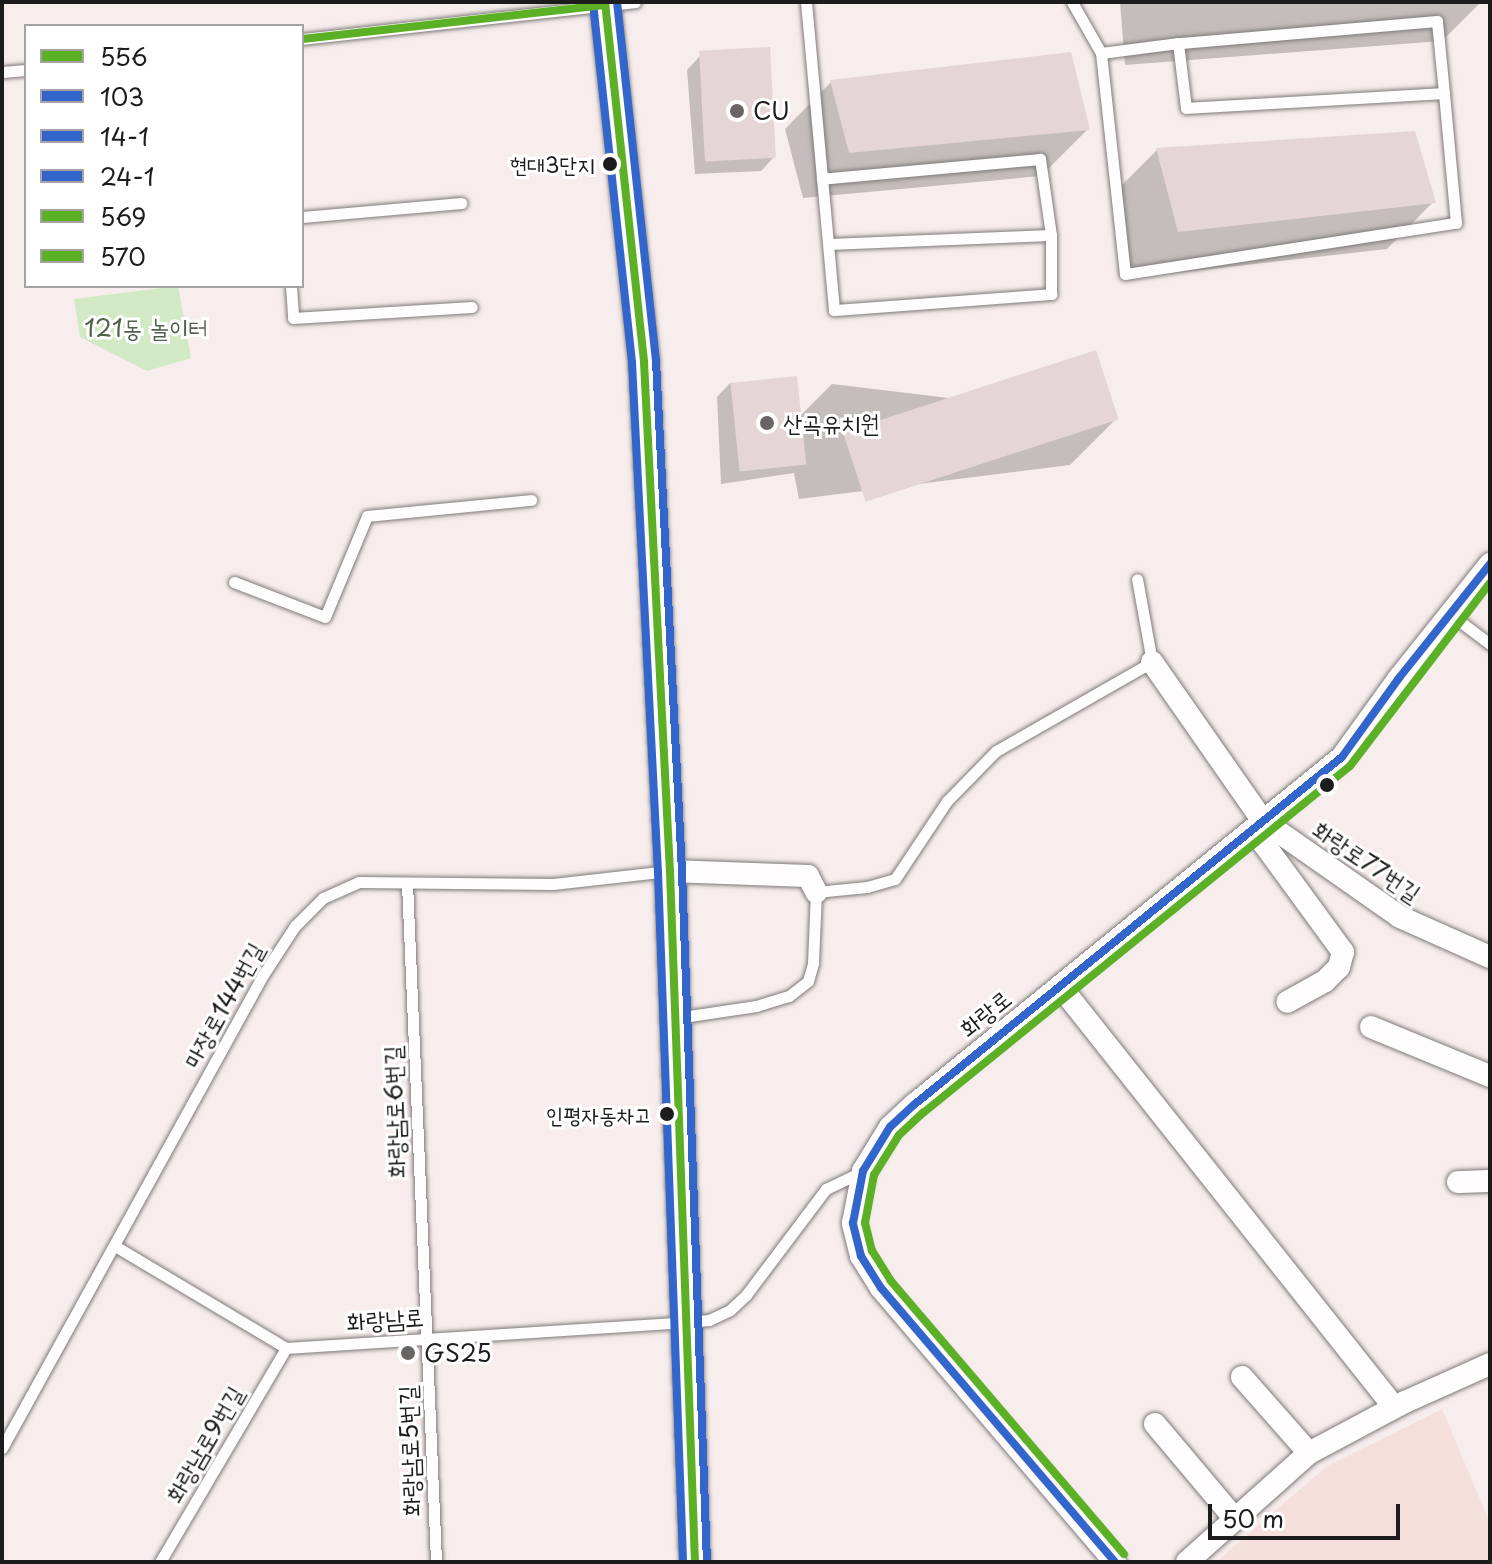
<!DOCTYPE html>
<meta charset="utf-8">
<style>
body{margin:0}
#map{position:relative;width:1492px;height:1564px;overflow:hidden;background:#f7edec;font-family:"Playpen Sans","Poor Story",sans-serif}
div>[style]{position:absolute}
.built>*{inset:0;background:#f4dfdd}
.green>*{inset:0;background:#d2e9c5}
.shadow>*{inset:0;background:#0003}
.building>*{inset:0;background:#e5d5d4;transform-origin:0 0}
.roads{filter:drop-shadow(0 0 2px #7f7a7a) drop-shadow(0 0 2px #7f7a7a)}
.lane>*{height:11px;margin:-5.5px;padding:0 5.5px;transform-origin:5.5px;border-radius:5.5px;background:#fefcfc}
.street>*{height:22px;margin:-11px;padding:0 11px;transform-origin:11px;border-radius:11px;background:#fefcfc}
.secondary>*{height:30px;margin:-15px;padding:0 15px;transform-origin:15px;border-radius:15px;background:#fefcfc}
.bus-1>*{height:8px;margin:-4px;padding:0 4px;transform-origin:4px;border-radius:4px;background:#5bb025}
.bus-2>*{height:8px;margin:-4px;padding:0 4px;transform-origin:4px;border-radius:4px;background:#36c}
.bus-3>*{height:8px;margin:-4px;padding:0 4px;transform-origin:4px;border-radius:4px;background:#36c}
.bus-4>*{height:8px;margin:-4px;padding:0 4px;transform-origin:4px;border-radius:4px;background:#36c}
.bus-5>*{height:8px;margin:-4px;padding:0 4px;transform-origin:4px;border-radius:4px;background:#5bb025}
.bus-6>*{height:8px;margin:-4px;padding:0 4px;transform-origin:4px;border-radius:4px;background:#5bb025}
.dots>*{width:22px;height:22px;translate:-50% -50%;box-sizing:border-box;border:4px solid #fff;border-radius:50%}
span{translate:-50% -50%;white-space:nowrap;text-align:center;line-height:1.15;-webkit-text-stroke:6px #fff;paint-order:stroke}
.bus-label{font-size:22px;color:#1c1c1c}
.right{translate:-100% -50%;text-align:right}
.poi-label{font-size:24px;color:#1c1c1c}
.left{translate:0 -50%;text-align:left}
.park-label{font-size:24px;color:#51624c}
.street-label{font-size:24px;color:#1c1c1c}
.frame{position:absolute;inset:0;border:4px solid #1c1c1c;pointer-events:none}
.legend{position:absolute;left:24px;top:24px;width:280px;height:264px;box-sizing:border-box;background:#fff;border:2px solid #a4a4a4;margin:0;padding:10px 14px;list-style:none;font-size:24px;color:#1c1c1c}
.legend li{display:flex;align-items:center;gap:16px;height:40px}
.legend b{width:40px;border:2px solid #a4a4a4}
.scale{position:absolute;left:1208px;top:1504px;width:192px;height:36px;box-sizing:border-box;border:4px solid #1c1c1c;border-top:0;padding-left:10px;font-size:24px;line-height:28px;white-space:nowrap;color:#1c1c1c;-webkit-text-stroke:6px #fff;paint-order:stroke}
</style>
<div id="map">
<div class="built">
<div style="clip-path:polygon(1442px 1409px,1490px 1523px,1490px 1562px,1216px 1562px,1327px 1466px)"></div>
</div>
<div class="green">
<div style="clip-path:polygon(178px 286px,191px 358px,147px 371px,80px 337px,74px 299px)"></div>
</div>
<div class="shadow">
<div style="clip-path:polygon(1120px 2px,1481px 2px,1442px 41px,1125px 65px)"></div>
<div style="clip-path:polygon(700px 56px,774px 157px,761px 171px,695px 174px,687px 70px)"></div>
<div style="clip-path:polygon(831px 82px,1088px 129px,1041px 176px,803px 198px,785px 129px)"></div>
<div style="clip-path:polygon(1157px 150px,1433px 202px,1387px 249px,1132px 278px,1111px 196px)"></div>
<div style="clip-path:polygon(730px 383px,799px 417px,832px 384px,1117px 418px,1070px 465px,799px 499px,794px 473px,721px 484px,717px 397px)"></div>
</div>
<div class="building">
<div style="left:770px;top:47px;width:111px;height:71px;rotate:87deg"></div>
<div style="clip-path:polygon(1071px 52px,1090px 130px,849px 153px,830px 80px)"></div>
<div style="clip-path:polygon(1415px 131px,1436px 203px,1178px 232px,1156px 148px)"></div>
<div style="left:1096px;top:350px;width:73px;height:266px;rotate:72deg"></div>
<div style="left:797px;top:376px;width:89px;height:67px;rotate:84deg"></div>
</div>
<div class="roads">
<div class="lane">
<div style="left:806px;top:2px;width:309px;rotate:84.8deg"></div>
<div style="left:834px;top:310px;width:218px;rotate:-4.2deg"></div>
<div style="left:1051px;top:294px;width:59px;rotate:-90deg"></div>
<div style="left:1051px;top:235px;width:77px;rotate:-98.2deg"></div>
<div style="left:1040px;top:159px;width:219px;rotate:174.8deg"></div>
<div style="left:1072px;top:2px;width:59px;rotate:60.4deg"></div>
<div style="left:1101px;top:53px;width:222px;rotate:83.8deg"></div>
<div style="left:1125px;top:274px;width:335px;rotate:-8.8deg"></div>
<div style="left:1456px;top:223px;width:131px;rotate:-95.3deg"></div>
<div style="left:1444px;top:93px;width:72px;rotate:-95.6deg"></div>
<div style="left:1437px;top:21px;width:260px;rotate:175.1deg"></div>
<div style="left:1178px;top:43px;width:65px;rotate:83deg"></div>
<div style="left:1186px;top:108px;width:258px;rotate:-3.3deg"></div>
<div style="left:302px;top:39px;width:335px;rotate:-6.3deg"></div>
<div style="left:1101px;top:53px;width:78px;rotate:-7.4deg"></div>
<div style="left:2px;top:72px;width:24px;rotate:-5deg"></div>
<div style="left:302px;top:217px;width:160px;rotate:-5deg"></div>
<div style="left:828px;top:244px;width:223px;rotate:-2.3deg"></div>
<div style="left:291px;top:286px;width:32px;rotate:86deg"></div>
<div style="left:293px;top:318px;width:179px;rotate:-3.5deg"></div>
<div style="left:234px;top:582px;width:97px;rotate:21deg"></div>
<div style="left:325px;top:617px;width:109px;rotate:-67.4deg"></div>
<div style="left:367px;top:516px;width:165px;rotate:-5.6deg"></div>
<div style="left:1450px;top:614px;width:50px;rotate:36.9deg"></div>
<div style="left:407px;top:883px;width:680px;rotate:87.55deg"></div>
<div style="left:676px;top:1018px;width:81px;rotate:-8.5deg"></div>
<div style="left:756px;top:1006px;width:34px;rotate:-17deg"></div>
<div style="left:789px;top:996px;width:24px;rotate:-38deg"></div>
<div style="left:808px;top:981px;width:19px;rotate:-74deg"></div>
<div style="left:813px;top:963px;width:71px;rotate:-87.6deg"></div>
<div style="left:816px;top:892px;width:51px;rotate:-5.6deg"></div>
<div style="left:867px;top:887px;width:29px;rotate:-16deg"></div>
<div style="left:895px;top:879px;width:94px;rotate:-56.3deg"></div>
<div style="left:947px;top:801px;width:70px;rotate:-45.6deg"></div>
<div style="left:996px;top:751px;width:180px;rotate:-29.7deg"></div>
<div style="left:1152px;top:662px;width:84px;rotate:-100.2deg"></div>
<div style="left:115px;top:1246px;width:199px;rotate:30.8deg"></div>
<div style="left:286px;top:1348px;width:401px;rotate:-3.7deg"></div>
<div style="left:686px;top:1322px;width:23px;rotate:-5deg"></div>
<div style="left:709px;top:1320px;width:23px;rotate:-25deg"></div>
<div style="left:730px;top:1310px;width:22px;rotate:-43deg"></div>
<div style="left:746px;top:1295px;width:133px;rotate:-53deg"></div>
<div style="left:826px;top:1189px;width:41px;rotate:-25.9deg"></div>
<div style="left:2px;top:1448px;width:540px;rotate:-61.11deg"></div>
<div style="left:263px;top:975px;width:59px;rotate:-56.9deg"></div>
<div style="left:295px;top:926px;width:40px;rotate:-45deg"></div>
<div style="left:323px;top:898px;width:39px;rotate:-24deg"></div>
<div style="left:359px;top:882px;width:194px;rotate:0.6deg"></div>
<div style="left:553px;top:884px;width:116px;rotate:-6.4deg"></div>
<div style="left:160px;top:1562px;width:248px;rotate:-59.5deg"></div>
</div>
<div class="street">
<div style="left:1152px;top:662px;width:194px;rotate:55.1deg"></div>
<div style="left:1263px;top:821px;width:23px;rotate:88deg"></div>
<div style="left:1264px;top:844px;width:134px;rotate:53.8deg"></div>
<div style="left:1343px;top:952px;width:16px;rotate:105deg"></div>
<div style="left:1339px;top:967px;width:20px;rotate:135deg"></div>
<div style="left:1325px;top:981px;width:43px;rotate:151.1deg"></div>
<div style="left:1263px;top:821px;width:167px;rotate:35deg"></div>
<div style="left:1400px;top:917px;width:98px;rotate:24deg"></div>
<div style="left:670px;top:871px;width:138px;rotate:2.1deg"></div>
<div style="left:808px;top:876px;width:18px;rotate:63deg"></div>
<div style="left:1060px;top:986px;width:537px;rotate:51.57deg"></div>
<div style="left:1371px;top:1027px;width:129px;rotate:22.4deg"></div>
<div style="left:1458px;top:1182px;width:32px;rotate:-2deg"></div>
<div style="left:1242px;top:1377px;width:101px;rotate:48.6deg"></div>
<div style="left:1155px;top:1424px;width:124px;rotate:49.9deg"></div>
<div style="left:1115px;top:1562px;width:360px;rotate:-130.5deg"></div>
<div style="left:881px;top:1288px;width:38px;rotate:-122deg"></div>
<div style="left:861px;top:1256px;width:34px;rotate:-104deg"></div>
<div style="left:853px;top:1223px;width:53px;rotate:-79.1deg"></div>
<div style="left:863px;top:1171px;width:52px;rotate:-58.5deg"></div>
<div style="left:890px;top:1127px;width:34px;rotate:-43deg"></div>
<div style="left:915px;top:1104px;width:550px;rotate:-39.1deg"></div>
<div style="left:1342px;top:757px;width:97px;rotate:-54.2deg"></div>
<div style="left:1399px;top:678px;width:146px;rotate:-51.4deg"></div>
<div style="left:1187px;top:1562px;width:164px;rotate:-41.8deg"></div>
<div style="left:1309px;top:1453px;width:109px;rotate:-28deg"></div>
<div style="left:1405px;top:1402px;width:93px;rotate:-24.1deg"></div>
</div>
<div class="secondary">
<div style="left:605px;top:2px;width:362px;rotate:83.8deg"></div>
<div style="left:644px;top:362px;width:510px;rotate:87.08deg"></div>
<div style="left:670px;top:871px;width:691px;rotate:87.93deg"></div>
</div>
</div>
<div class="bus-1">
<div style="left:605px;top:2px;width:362px;rotate:83.8deg"></div>
<div style="left:644px;top:362px;width:510px;rotate:87.08deg"></div>
<div style="left:670px;top:871px;width:691px;rotate:87.93deg"></div>
</div>
<div class="bus-2">
<div style="left:593px;top:3px;width:362px;rotate:83.8deg"></div>
<div style="left:632px;top:363px;width:510px;rotate:87.08deg"></div>
<div style="left:658px;top:872px;width:690px;rotate:87.92deg"></div>
</div>
<div class="bus-3">
<div style="left:617px;top:2px;width:361px;rotate:83.8deg"></div>
<div style="left:656px;top:361px;width:511px;rotate:87.08deg"></div>
<div style="left:682px;top:871px;width:691px;rotate:87.93deg"></div>
</div>
<div class="bus-4">
<div style="left:1115px;top:1562px;width:360px;rotate:-130.5deg"></div>
<div style="left:881px;top:1288px;width:38px;rotate:-122deg"></div>
<div style="left:861px;top:1256px;width:34px;rotate:-104deg"></div>
<div style="left:853px;top:1223px;width:53px;rotate:-79.1deg"></div>
<div style="left:863px;top:1171px;width:52px;rotate:-58.5deg"></div>
<div style="left:890px;top:1127px;width:34px;rotate:-43deg"></div>
<div style="left:915px;top:1104px;width:550px;rotate:-39.1deg"></div>
<div style="left:1342px;top:757px;width:97px;rotate:-54.2deg"></div>
<div style="left:1399px;top:678px;width:146px;rotate:-51.4deg"></div>
</div>
<div class="bus-5">
<div style="left:1124px;top:1554px;width:359px;rotate:-130.5deg"></div>
<div style="left:891px;top:1281px;width:36px;rotate:-122deg"></div>
<div style="left:872px;top:1251px;width:29px;rotate:-104deg"></div>
<div style="left:865px;top:1223px;width:49px;rotate:-79.4deg"></div>
<div style="left:874px;top:1175px;width:47px;rotate:-58deg"></div>
<div style="left:899px;top:1135px;width:33px;rotate:-43deg"></div>
<div style="left:923px;top:1113px;width:550px;rotate:-39.1deg"></div>
<div style="left:1350px;top:766px;width:230px;rotate:-52.6deg"></div>
</div>
<div class="bus-6">
<div style="left:302px;top:39px;width:305px;rotate:-6.4deg"></div>
</div>
<div class="dots">
<div style="left:737px;top:111px;background:#696565"></div>
<div style="left:610px;top:164px;background:#1c1c1c"></div>
<div style="left:767px;top:423px;background:#696565"></div>
<div style="left:1327px;top:785px;background:#1c1c1c"></div>
<div style="left:667px;top:1114px;background:#1c1c1c"></div>
<div style="left:408px;top:1353px;background:#696565"></div>
</div>
<div class="bus-label">
<span class="right" style="left:595px;top:164px">현대3단지</span>
<span class="right" style="left:652px;top:1114px">인평자동차고</span>
</div>
<div class="poi-label">
<span class="left" style="left:753px;top:111px">CU</span>
<span class="left" style="left:783px;top:423px">산곡유치원</span>
<span class="left" style="left:424px;top:1353px">GS25</span>
</div>
<div class="park-label">
<span style="left:146px;top:328px">121동 놀이터</span>
</div>
<div class="street-label">
<span style="left:1367px;top:861px;rotate:34deg">화랑로77번길</span>
<span style="left:223px;top:1005px;rotate:-61deg">마장로144번길</span>
<span style="left:985px;top:1013px;rotate:-39deg">화랑로</span>
<span style="left:394px;top:1112px;rotate:-92deg">화랑남로6번길</span>
<span style="left:385px;top:1319px;rotate:-4deg">화랑남로</span>
<span style="left:204px;top:1444px;rotate:-60deg">화랑남로9번길</span>
<span style="left:409px;top:1451px;rotate:-92deg">화랑남로5번길</span>
</div>
<div class="frame"></div>
<ul class="legend">
<li><b style="height:10px;background:#5bb025"></b>556</li>
<li><b style="height:10px;background:#36c"></b>103</li>
<li><b style="height:10px;background:#36c"></b>14-1</li>
<li><b style="height:10px;background:#36c"></b>24-1</li>
<li><b style="height:10px;background:#5bb025"></b>569</li>
<li><b style="height:10px;background:#5bb025"></b>570</li>
</ul>
<div class="scale">50 m</div>
</div>
